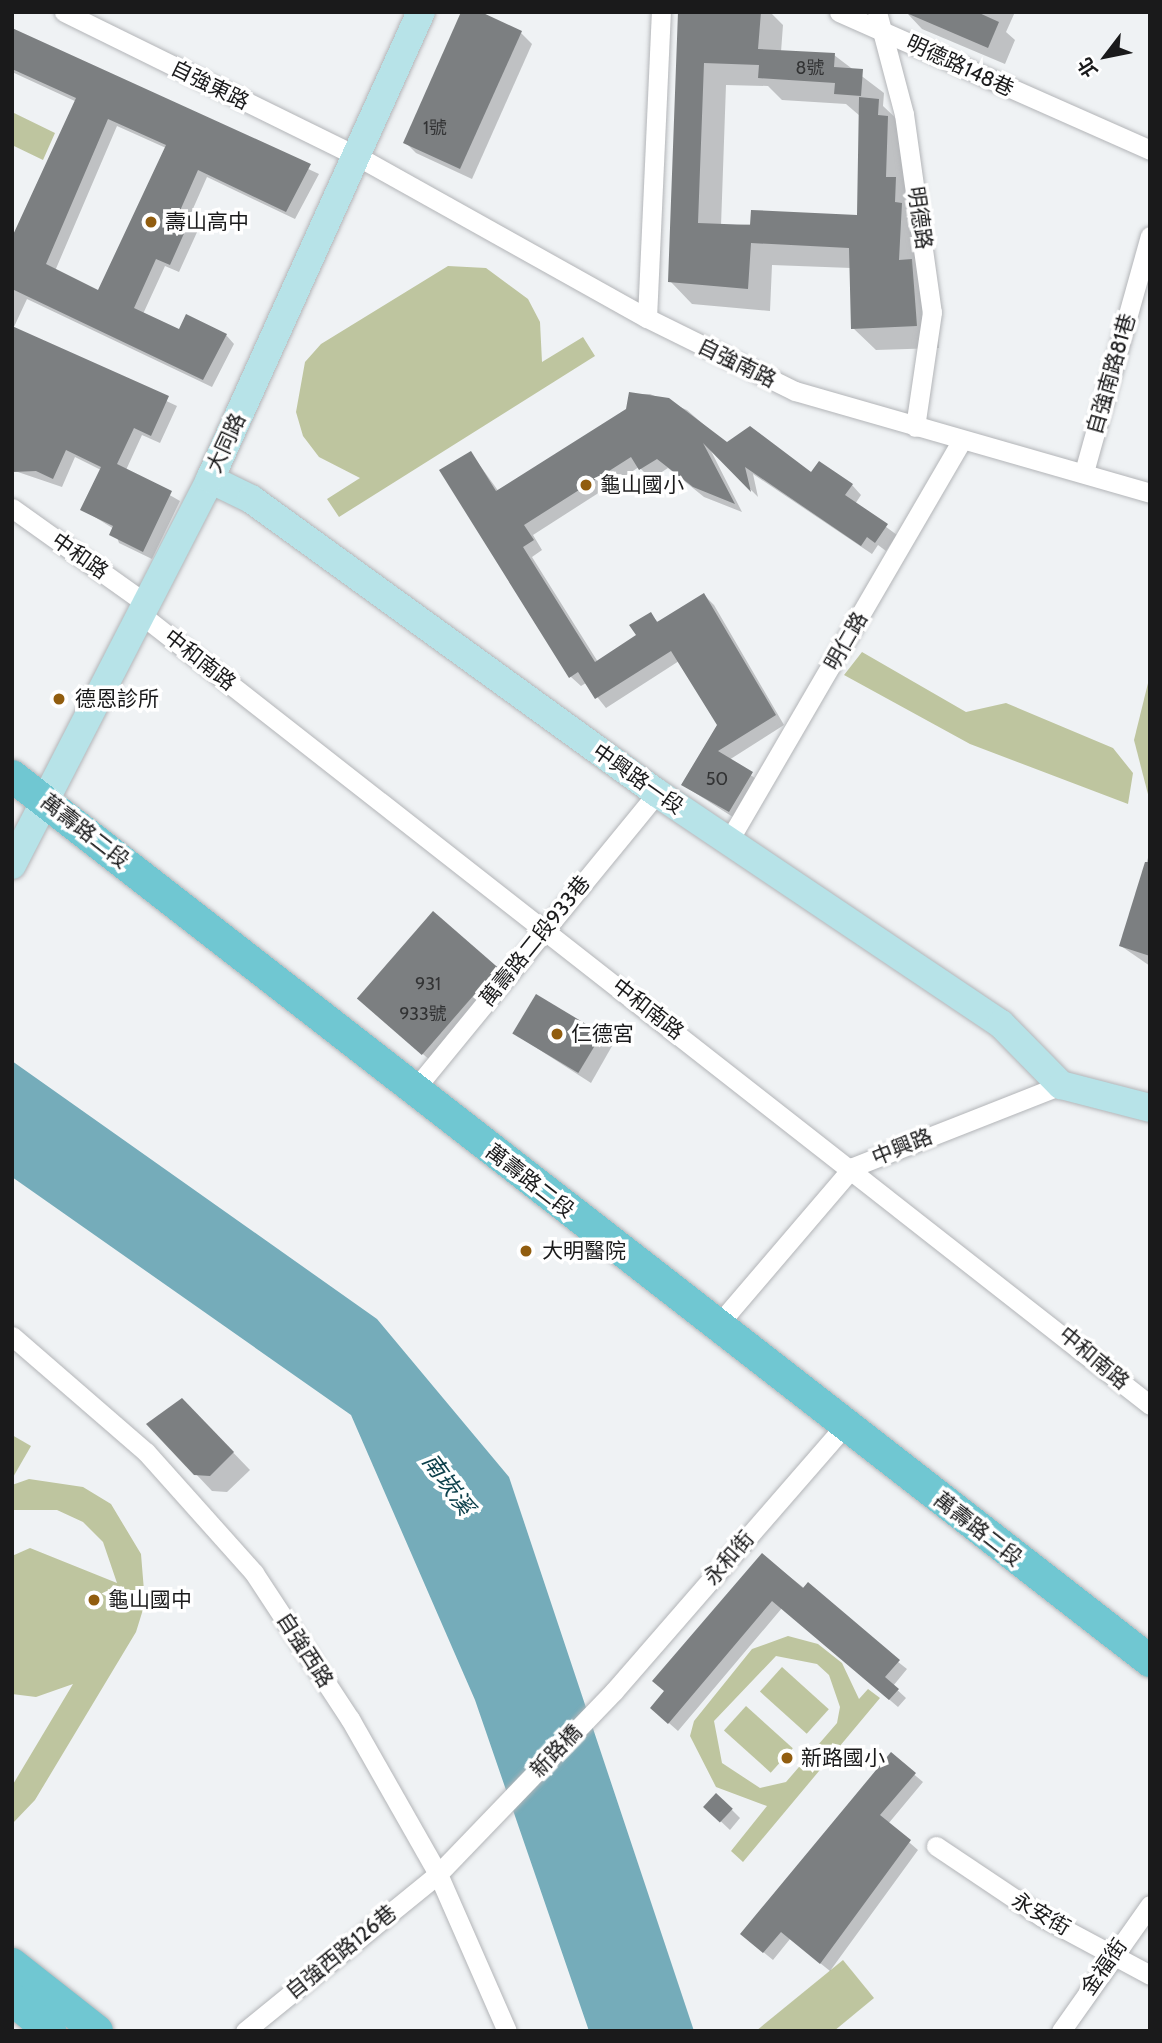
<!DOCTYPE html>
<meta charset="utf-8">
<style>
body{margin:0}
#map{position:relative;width:1162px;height:2043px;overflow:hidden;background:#eff2f4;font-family:Cabin,"Noto Sans TC",sans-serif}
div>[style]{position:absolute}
.green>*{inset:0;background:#bec59f;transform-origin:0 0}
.water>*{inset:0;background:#75acba}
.shadow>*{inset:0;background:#0003}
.building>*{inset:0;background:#7c7f81;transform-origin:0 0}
.roads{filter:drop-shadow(0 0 2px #b3b5b8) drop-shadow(0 0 2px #b3b5b8)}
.street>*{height:19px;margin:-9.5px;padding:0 9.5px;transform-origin:9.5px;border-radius:9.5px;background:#fff}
.secondary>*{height:28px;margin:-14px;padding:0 14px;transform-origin:14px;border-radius:14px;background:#b7e3e8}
.primary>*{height:32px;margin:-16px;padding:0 16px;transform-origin:16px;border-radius:16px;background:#70c7d2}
.dots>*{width:19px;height:19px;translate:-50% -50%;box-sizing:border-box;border:4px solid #fff;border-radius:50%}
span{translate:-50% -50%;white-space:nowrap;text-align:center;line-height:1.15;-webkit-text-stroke:7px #fff;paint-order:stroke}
.number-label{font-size:18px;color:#323334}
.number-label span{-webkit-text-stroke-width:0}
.street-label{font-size:21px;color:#1a1a1b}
.poi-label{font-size:21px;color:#1a1a1b}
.left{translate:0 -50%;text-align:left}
.water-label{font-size:23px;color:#0d404b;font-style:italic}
.frame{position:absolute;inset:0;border:14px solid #1a1a1b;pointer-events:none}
.north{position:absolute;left:1071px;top:21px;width:70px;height:70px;-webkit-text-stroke:5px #fff;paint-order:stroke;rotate:238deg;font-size:19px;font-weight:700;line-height:28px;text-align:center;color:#1a1a1b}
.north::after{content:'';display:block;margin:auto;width:24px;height:32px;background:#1a1a1b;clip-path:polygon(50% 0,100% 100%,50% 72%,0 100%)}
</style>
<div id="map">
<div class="green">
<div style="clip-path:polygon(12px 112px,55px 133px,43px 160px,14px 146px,12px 194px)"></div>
<div style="clip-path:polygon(448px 266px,486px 268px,528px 299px,540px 322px,542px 362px,583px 337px,595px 356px,339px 517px,327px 499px,360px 478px,319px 457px,303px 436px,296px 412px,305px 362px,321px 344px)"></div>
<div style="clip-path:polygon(862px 652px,966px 712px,1006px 703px,1113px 748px,1133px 773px,1128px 804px,970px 744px,844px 675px)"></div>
<div style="clip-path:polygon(1150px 675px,1150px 802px,1134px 740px)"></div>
<div style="clip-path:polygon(12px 1435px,31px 1446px,12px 1479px)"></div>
<div style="clip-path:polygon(29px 1479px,83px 1487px,111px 1504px,141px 1554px,145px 1603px,136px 1632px,35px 1800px,12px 1824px,12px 1786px,73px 1684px,36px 1697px,12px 1694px,12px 1556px,30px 1548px,117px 1583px,103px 1542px,83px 1522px,57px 1510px,12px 1510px,12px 1485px)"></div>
<div style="clip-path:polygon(evenodd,788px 1636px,818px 1644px,842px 1663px,859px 1699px,868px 1689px,880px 1698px,743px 1862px,731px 1851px,767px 1806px,716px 1787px,690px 1736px,694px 1721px,752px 1649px,788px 1636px,776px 1656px,817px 1664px,829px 1675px,840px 1707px,837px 1723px,786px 1782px,760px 1788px,722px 1763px,714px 1721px,776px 1656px)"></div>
<div style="left:782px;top:1667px;width:63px;height:33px;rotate:42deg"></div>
<div style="left:746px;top:1706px;width:63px;height:33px;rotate:42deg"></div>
<div style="clip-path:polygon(843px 1960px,874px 1998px,834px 2031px,756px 2031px)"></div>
</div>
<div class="water">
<div style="clip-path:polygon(12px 1061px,377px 1319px,509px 1477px,694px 2031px,589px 2031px,475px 1700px,351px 1415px,12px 1177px)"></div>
</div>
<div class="shadow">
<div style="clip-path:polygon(evenodd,679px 12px,770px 12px,783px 25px,781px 52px,834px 55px,884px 93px,883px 106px,901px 123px,934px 284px,939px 348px,876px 350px,853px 328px,851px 268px,772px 265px,770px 311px,692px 304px,670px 281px,679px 12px,726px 85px,768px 86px,782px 100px,846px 104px,860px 116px,858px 217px,721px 226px,726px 85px)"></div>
<div style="clip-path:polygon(906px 12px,1015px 12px,1006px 32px,1015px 40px,1005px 64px,922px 29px)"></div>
<div style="clip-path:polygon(evenodd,12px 30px,319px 174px,295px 219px,207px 177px,188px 220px,198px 230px,179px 272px,165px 266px,143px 314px,180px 332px,226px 335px,234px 344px,212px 387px,27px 299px,13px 329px,177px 406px,160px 443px,142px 435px,126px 470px,180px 501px,152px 559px,119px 543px,114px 529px,82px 509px,101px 470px,75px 457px,62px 487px,12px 470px,12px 260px,77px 102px,12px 72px,12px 30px,117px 126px,166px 148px,99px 292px,55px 271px,117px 126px)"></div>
<div style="clip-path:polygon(521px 33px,532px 44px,472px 179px,416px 153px,405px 142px)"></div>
<div style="clip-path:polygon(631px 394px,650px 394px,687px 410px,727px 445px,852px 485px,861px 495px,855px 504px,897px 535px,886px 551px,878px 545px,872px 554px,753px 474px,758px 497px,709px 447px,742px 512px,704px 497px,668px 468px,651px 479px,639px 467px,533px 535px,542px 550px,532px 557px,598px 662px,638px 636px,650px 614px,659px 623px,704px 595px,714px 605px,784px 725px,729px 760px,762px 783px,739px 821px,683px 785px,719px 725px,679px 661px,606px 708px,586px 683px,581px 686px,571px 677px,471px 453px,499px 492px,627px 410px)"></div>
<div style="clip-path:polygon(1148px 858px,1150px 858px,1150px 966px,1121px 946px)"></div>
<div style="clip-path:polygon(497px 969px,508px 980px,437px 1066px,371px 1010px)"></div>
<div style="clip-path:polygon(515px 1034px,601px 1035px,612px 1046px,591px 1083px)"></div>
<div style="clip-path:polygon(199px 1417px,250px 1470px,227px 1492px,212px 1491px,195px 1473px)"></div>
<div style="clip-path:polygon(762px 1555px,907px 1669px,893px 1686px,906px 1698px,898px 1707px,782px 1608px,678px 1731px,661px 1716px)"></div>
<div style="clip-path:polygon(891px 1755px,923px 1782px,888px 1824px,918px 1850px,830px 1971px,790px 1939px,773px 1960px,751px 1942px)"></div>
<div style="clip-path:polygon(732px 1810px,740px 1818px,730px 1830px,714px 1815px)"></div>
</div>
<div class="building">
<div style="clip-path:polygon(461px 12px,481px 12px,522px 31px,460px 169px,403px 143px)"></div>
<div style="clip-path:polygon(678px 12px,761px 12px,758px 49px,835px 53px,834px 67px,863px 69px,861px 96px,834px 94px,835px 83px,758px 78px,759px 65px,704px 63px,698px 223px,750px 225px,751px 210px,857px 215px,859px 97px,879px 99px,878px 115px,888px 116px,886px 177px,896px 177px,895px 202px,902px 203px,899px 260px,912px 259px,917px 326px,851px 329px,849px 248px,751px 243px,748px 289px,668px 282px)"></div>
<div style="clip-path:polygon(904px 12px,977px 12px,999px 22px,988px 48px)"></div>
<div style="clip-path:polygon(evenodd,12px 28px,311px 164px,286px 212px,198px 170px,179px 213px,190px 220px,170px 265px,156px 259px,134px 308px,179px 329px,186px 314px,227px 334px,203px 380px,12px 289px,12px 237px,76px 98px,12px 69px,12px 28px,108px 119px,166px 145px,98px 290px,46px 264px,108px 119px)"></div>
<div style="clip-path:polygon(12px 326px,169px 396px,151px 436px,134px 428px,117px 464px,172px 491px,143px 552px,109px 535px,113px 526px,80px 510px,101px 467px,66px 450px,53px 479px,36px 471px,12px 472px)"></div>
<div style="clip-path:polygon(629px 392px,669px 398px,727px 442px,750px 426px,811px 472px,819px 461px,853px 484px,845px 495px,888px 524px,875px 543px,867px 537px,861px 546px,745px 467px,751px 492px,703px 443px,735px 504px,693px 487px,657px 459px,639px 470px,631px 457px,524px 525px,534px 540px,523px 547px,595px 662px,636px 635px,629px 625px,651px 612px,657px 622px,704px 593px,776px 715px,718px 751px,753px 772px,729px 812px,681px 785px,717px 725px,671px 651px,595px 699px,578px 672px,569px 678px,439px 470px,471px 451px,496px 491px,626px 409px)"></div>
<div style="clip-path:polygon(1145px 862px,1150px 862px,1150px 956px,1119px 946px)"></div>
<div style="left:433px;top:911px;width:86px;height:116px;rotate:41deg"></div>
<div style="left:536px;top:994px;width:77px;height:46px;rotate:31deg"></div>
<div style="clip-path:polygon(182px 1398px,234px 1452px,210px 1476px,194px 1475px,146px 1424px)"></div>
<div style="clip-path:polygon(762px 1553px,803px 1588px,808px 1582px,900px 1660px,885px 1677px,899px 1689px,889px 1700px,772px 1601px,668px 1724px,650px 1708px,664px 1691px,652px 1681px)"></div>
<div style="clip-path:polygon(891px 1752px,916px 1773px,880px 1815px,911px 1840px,820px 1964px,781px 1932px,763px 1953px,740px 1934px)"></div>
<div style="left:716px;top:1793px;width:23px;height:19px;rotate:43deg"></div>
</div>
<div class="roads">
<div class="street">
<div style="left:64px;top:12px;width:326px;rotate:26.2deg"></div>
<div style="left:357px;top:156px;width:332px;rotate:29.2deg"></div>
<div style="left:647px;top:318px;width:165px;rotate:26.3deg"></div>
<div style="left:795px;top:391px;width:369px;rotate:16deg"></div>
<div style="left:839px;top:12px;width:340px;rotate:23.9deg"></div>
<div style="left:877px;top:12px;width:106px;rotate:75.2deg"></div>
<div style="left:904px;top:114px;width:200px;rotate:82deg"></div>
<div style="left:932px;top:312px;width:116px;rotate:98.4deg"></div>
<div style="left:647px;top:318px;width:306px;rotate:-87.4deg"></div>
<div style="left:1084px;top:472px;width:245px;rotate:-74.4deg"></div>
<div style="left:12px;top:508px;width:167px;rotate:35.5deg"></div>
<div style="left:143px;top:616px;width:1279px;rotate:38.08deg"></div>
<div style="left:728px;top:842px;width:465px;rotate:-59.8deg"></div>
<div style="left:414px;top:1090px;width:384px;rotate:-50.7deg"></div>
<div style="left:717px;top:1326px;width:209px;rotate:-49.5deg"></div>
<div style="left:853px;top:1167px;width:224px;rotate:-21.5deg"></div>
<div style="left:12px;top:1336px;width:177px;rotate:40.9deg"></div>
<div style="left:146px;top:1452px;width:162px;rotate:48.2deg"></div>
<div style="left:254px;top:1573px;width:175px;rotate:56.7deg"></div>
<div style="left:350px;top:1719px;width:178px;rotate:60.4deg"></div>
<div style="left:438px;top:1874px;width:171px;rotate:66.3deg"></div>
<div style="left:936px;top:1846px;width:128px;rotate:33.8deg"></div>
<div style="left:1042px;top:1917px;width:123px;rotate:28.2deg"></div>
<div style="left:245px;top:2031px;width:249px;rotate:-39.1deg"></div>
<div style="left:438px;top:1874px;width:254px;rotate:-46.1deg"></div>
<div style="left:614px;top:1691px;width:352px;rotate:-49deg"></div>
<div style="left:1061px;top:2031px;width:154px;rotate:-54.8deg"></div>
</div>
<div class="secondary">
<div style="left:210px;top:479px;width:46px;rotate:26deg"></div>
<div style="left:251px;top:499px;width:501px;rotate:35.91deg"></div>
<div style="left:657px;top:793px;width:414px;rotate:33.9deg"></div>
<div style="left:1001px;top:1024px;width:86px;rotate:45.5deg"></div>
<div style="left:1061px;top:1085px;width:92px;rotate:14.5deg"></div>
<div style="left:12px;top:865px;width:434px;rotate:-62.8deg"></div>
<div style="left:210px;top:479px;width:512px;rotate:-65.69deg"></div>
</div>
<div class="primary">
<div style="left:12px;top:776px;width:1442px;rotate:37.87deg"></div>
<div style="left:12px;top:1964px;width:108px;rotate:38.2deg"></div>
<div style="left:12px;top:1999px;width:50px;rotate:40.1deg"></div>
</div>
</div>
<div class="dots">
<div style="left:151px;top:222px;background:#915d0f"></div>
<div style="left:586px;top:485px;background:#915d0f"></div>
<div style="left:59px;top:699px;background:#915d0f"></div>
<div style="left:557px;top:1034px;background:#915d0f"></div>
<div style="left:526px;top:1251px;background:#915d0f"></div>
<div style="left:94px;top:1600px;background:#915d0f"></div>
<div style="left:787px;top:1758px;background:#915d0f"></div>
</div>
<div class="number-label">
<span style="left:810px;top:68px">8號</span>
<span style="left:435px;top:128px">1號</span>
<span style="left:717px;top:779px">50</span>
<span style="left:428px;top:984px">931</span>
<span style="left:423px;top:1014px">933號</span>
</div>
<div class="street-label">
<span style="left:960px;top:66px;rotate:25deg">明德路148巷</span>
<span style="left:210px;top:85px;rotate:26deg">自強東路</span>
<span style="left:920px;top:218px;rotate:82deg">明德路</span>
<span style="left:737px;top:363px;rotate:26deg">自強南路</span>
<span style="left:1111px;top:374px;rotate:-74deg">自強南路81巷</span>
<span style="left:226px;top:443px;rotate:-65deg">大同路</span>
<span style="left:80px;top:556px;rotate:35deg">中和路</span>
<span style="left:846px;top:641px;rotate:-60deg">明仁路</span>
<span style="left:200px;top:660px;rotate:38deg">中和南路</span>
<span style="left:638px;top:779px;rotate:35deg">中興路一段</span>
<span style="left:85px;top:831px;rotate:38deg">萬壽路二段</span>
<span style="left:535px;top:941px;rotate:-51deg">萬壽路二段933巷</span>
<span style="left:648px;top:1009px;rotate:38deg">中和南路</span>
<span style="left:902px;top:1147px;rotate:-22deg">中興路</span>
<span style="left:530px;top:1181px;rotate:38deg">萬壽路二段</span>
<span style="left:1094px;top:1358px;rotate:40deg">中和南路</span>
<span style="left:978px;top:1529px;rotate:38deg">萬壽路二段</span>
<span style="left:729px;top:1558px;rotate:-49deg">永和街</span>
<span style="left:305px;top:1650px;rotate:57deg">自強西路</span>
<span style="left:556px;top:1751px;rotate:-46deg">新路橋</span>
<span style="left:1041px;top:1914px;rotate:30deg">永安街</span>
<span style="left:341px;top:1952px;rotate:-39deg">自強西路126巷</span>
<span style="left:1104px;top:1967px;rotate:-55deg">金福街</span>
</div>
<div class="poi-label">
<span class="left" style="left:165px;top:222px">壽山高中</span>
<span class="left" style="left:600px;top:485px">龜山國小</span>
<span class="left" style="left:75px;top:699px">德恩診所</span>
<span class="left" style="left:571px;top:1034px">仁德宮</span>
<span class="left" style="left:542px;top:1251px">大明醫院</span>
<span class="left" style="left:108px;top:1600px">龜山國中</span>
<span class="left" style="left:801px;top:1758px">新路國小</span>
</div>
<div class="water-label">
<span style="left:448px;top:1484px;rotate:54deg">南崁溪</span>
</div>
<div class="frame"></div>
<div class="north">北</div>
</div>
